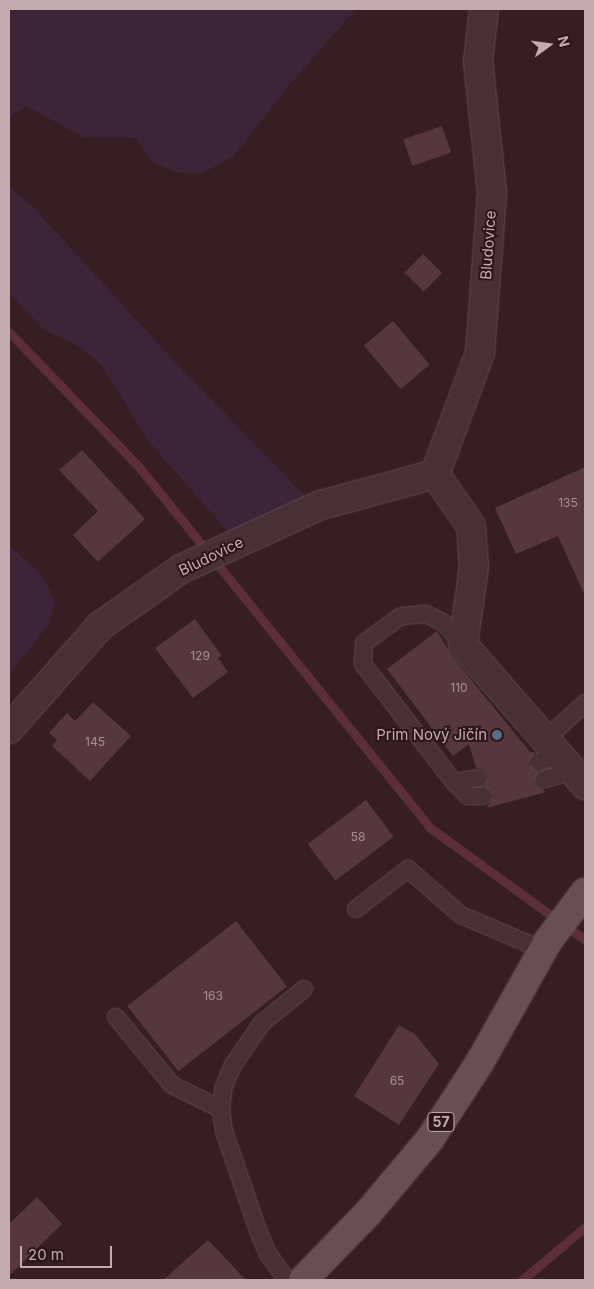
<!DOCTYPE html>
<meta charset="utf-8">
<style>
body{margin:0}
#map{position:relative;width:594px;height:1289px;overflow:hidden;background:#361e23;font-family:Inter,sans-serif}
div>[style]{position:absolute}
.green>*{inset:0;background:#3c2538}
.stream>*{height:9px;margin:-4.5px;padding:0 4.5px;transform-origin:4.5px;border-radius:4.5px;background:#5c2f38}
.building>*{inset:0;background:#55373d;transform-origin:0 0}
.roads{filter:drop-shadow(0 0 1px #624c50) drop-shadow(0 0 1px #624c50)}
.lane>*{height:16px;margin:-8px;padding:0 8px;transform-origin:8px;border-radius:8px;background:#473136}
.street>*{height:28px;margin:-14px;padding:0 14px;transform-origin:14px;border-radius:14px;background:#473136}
.primary>*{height:28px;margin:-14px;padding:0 14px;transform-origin:14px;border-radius:14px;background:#674f54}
.dots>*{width:14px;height:14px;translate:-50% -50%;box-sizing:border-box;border:2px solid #2b171b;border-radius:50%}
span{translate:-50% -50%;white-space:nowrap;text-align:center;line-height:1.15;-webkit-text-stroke:4px #2b171b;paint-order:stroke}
.number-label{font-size:12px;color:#a88e92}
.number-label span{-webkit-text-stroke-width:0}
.shield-label span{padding:1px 4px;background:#2b171b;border:1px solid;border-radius:4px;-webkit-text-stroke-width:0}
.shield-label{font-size:14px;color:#c4abaf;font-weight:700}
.street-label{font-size:15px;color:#c4abaf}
.poi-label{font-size:15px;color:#c4abaf}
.right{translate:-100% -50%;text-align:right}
.frame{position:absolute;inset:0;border:10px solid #c4abaf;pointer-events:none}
.north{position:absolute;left:524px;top:20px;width:50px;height:50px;-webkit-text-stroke:4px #2b171b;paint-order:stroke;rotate:76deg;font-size:14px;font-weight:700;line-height:20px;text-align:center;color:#c4abaf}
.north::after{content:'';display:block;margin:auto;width:18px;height:22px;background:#c4abaf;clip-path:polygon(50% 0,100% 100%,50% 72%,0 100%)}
.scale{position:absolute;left:20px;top:1246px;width:92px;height:22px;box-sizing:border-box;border:2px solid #c4abaf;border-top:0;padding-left:6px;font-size:15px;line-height:18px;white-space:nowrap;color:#c4abaf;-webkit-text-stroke:4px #2b171b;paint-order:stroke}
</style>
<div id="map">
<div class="green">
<div style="clip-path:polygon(9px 9px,356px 9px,287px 88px,233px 157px,203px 173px,180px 173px,152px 163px,137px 138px,83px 137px,26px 106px,9px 118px)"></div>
<div style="clip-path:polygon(9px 186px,33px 207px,174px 361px,307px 498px,228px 532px,150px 443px,101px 365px,79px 346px,44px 330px,9px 293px)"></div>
<div style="clip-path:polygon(9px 544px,42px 576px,55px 600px,49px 624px,9px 675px)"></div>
</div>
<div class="stream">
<div style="left:9px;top:332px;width:187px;rotate:46.1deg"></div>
<div style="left:139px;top:467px;width:462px;rotate:51.1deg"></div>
<div style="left:429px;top:827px;width:193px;rotate:35.9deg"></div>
<div style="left:522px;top:1280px;width:82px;rotate:-40.1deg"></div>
</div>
<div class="building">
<div style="left:442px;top:126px;width:28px;height:41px;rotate:71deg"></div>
<div style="left:423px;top:254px;width:27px;height:26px;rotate:45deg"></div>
<div style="left:393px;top:321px;width:57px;height:38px;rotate:50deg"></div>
<div style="clip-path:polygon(82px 450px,145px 519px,98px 562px,73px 535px,98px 511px,59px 470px)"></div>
<div style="clip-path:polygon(585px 467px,585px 596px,558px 536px,516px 554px,495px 508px)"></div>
<div style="clip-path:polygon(195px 619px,222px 656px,218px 658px,228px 672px,193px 698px,155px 648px)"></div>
<div style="clip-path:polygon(437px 631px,451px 655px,530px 752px,535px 752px,528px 764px,538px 772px,534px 784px,546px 792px,487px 808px,493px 796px,491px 791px,484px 786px,489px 776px,483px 769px,476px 768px,469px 744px,453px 756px,387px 669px)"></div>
<div style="clip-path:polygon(93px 702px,131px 736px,90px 781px,52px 746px,57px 740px,49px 733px,67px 713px,75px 721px)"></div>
<div style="left:366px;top:800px;width:46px;height:73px;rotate:53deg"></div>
<div style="left:236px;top:921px;width:83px;height:138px;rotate:52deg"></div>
<div style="clip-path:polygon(399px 1025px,415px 1034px,439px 1064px,399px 1125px,354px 1096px)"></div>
<div style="clip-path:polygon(37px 1197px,62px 1224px,9px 1276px,9px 1224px)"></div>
<div style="clip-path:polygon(208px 1240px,246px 1280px,163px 1280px)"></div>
</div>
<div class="roads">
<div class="lane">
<div style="left:463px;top:645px;width:29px;rotate:-131deg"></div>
<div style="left:444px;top:623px;width:20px;rotate:-153deg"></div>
<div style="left:426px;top:614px;width:25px;rotate:175deg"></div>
<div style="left:401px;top:616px;width:46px;rotate:143.9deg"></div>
<div style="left:364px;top:643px;width:21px;rotate:93deg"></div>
<div style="left:363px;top:664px;width:149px;rotate:52.4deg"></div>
<div style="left:454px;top:782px;width:20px;rotate:45deg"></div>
<div style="left:468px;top:796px;width:15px"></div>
<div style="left:547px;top:738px;width:52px;rotate:-42.6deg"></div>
<div style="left:538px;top:762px;width:24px;rotate:-17deg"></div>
<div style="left:543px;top:780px;width:32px;rotate:-18deg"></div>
<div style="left:454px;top:782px;width:25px;rotate:-9deg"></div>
<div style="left:356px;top:909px;width:66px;rotate:-37.6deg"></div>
<div style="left:408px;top:869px;width:70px;rotate:41deg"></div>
<div style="left:461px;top:915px;width:89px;rotate:23.1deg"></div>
<div style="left:116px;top:1017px;width:88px;rotate:50.5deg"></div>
<div style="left:172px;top:1085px;width:55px;rotate:26.1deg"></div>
<div style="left:287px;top:1280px;width:32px;rotate:-126deg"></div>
<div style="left:268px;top:1254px;width:26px;rotate:-113deg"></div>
<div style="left:258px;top:1230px;width:105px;rotate:-109deg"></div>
<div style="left:224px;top:1131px;width:22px;rotate:-98deg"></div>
<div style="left:221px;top:1109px;width:23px;rotate:-83deg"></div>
<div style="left:224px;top:1086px;width:23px;rotate:-67deg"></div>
<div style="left:233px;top:1065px;width:51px;rotate:-55.4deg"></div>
<div style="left:262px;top:1023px;width:54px;rotate:-39deg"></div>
</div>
<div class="street">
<div style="left:435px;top:474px;width:129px;rotate:-69.6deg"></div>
<div style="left:480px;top:353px;width:161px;rotate:-85.7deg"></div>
<div style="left:492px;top:192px;width:132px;rotate:-96.1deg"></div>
<div style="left:478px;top:61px;width:52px;rotate:-83.4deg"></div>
<div style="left:435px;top:474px;width:63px;rotate:55.3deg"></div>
<div style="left:471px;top:526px;width:40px;rotate:85.7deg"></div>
<div style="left:474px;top:566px;width:80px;rotate:97.9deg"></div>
<div style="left:463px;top:645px;width:186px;rotate:48.9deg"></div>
<div style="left:9px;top:729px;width:137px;rotate:-48.5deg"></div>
<div style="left:100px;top:626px;width:99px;rotate:-35.1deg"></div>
<div style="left:181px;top:569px;width:154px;rotate:-24.6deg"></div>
<div style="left:321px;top:505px;width:118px;rotate:-15.2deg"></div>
</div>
<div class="primary">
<div style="left:303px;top:1280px;width:93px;rotate:-45.9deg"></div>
<div style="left:368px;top:1213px;width:97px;rotate:-50deg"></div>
<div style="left:430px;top:1139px;width:92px;rotate:-57deg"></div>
<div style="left:480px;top:1062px;width:139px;rotate:-60.7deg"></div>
<div style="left:548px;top:941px;width:61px;rotate:-52.9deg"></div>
</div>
</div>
<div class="dots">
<div style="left:497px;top:735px;background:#5c6f8a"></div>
</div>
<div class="number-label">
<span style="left:568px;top:503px">135</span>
<span style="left:200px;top:656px">129</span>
<span style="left:459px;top:688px">110</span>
<span style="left:95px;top:742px">145</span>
<span style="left:358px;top:837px">58</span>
<span style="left:213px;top:996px">163</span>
<span style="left:397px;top:1081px">65</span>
</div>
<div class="shield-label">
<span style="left:441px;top:1122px">57</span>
</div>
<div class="street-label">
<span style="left:488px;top:245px;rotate:-86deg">Bludovice</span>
<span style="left:211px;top:556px;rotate:-26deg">Bludovice</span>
</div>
<div class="poi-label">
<span class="right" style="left:487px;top:735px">Prim Nový Jičín</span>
</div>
<div class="frame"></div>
<div class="north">N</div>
<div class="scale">20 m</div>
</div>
